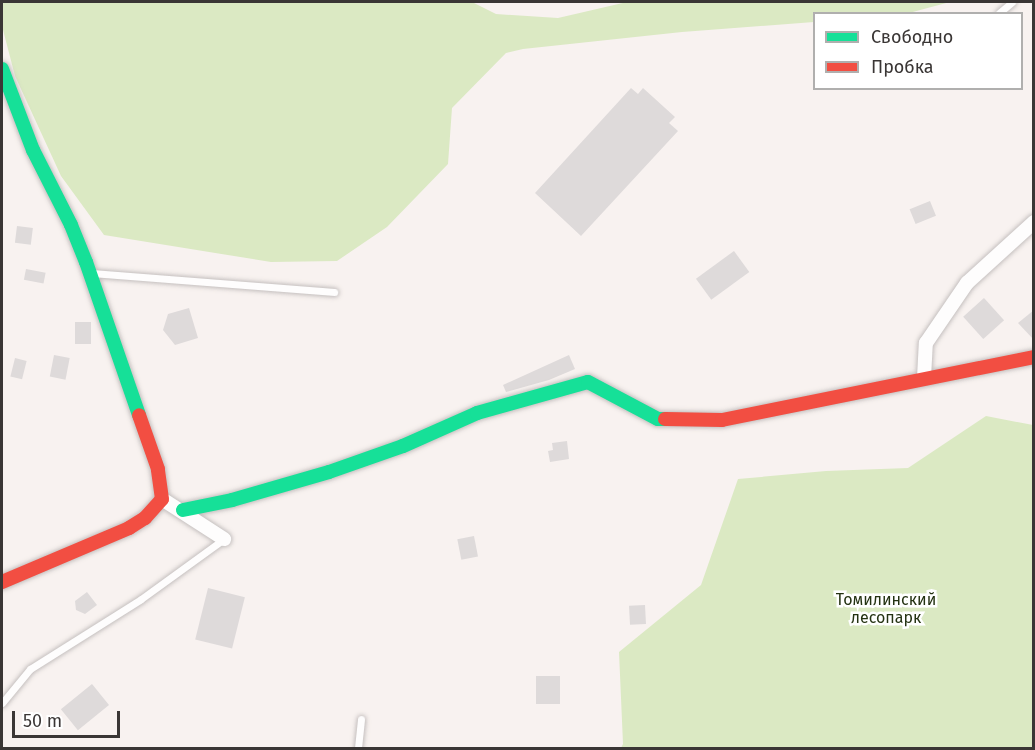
<!DOCTYPE html>
<meta charset="utf-8">
<style>
body{margin:0}
#map{position:relative;width:1035px;height:750px;overflow:hidden;background:#f8f2f0;font-family:"Fira Sans",sans-serif}
div>[style]{position:absolute}
.green>*{inset:0;background:#dbe9c3}
.building>*{inset:0;background:#dedada;transform-origin:0 0}
.roads{filter:drop-shadow(0 0 2px #c5c0bf) drop-shadow(0 0 2px #c5c0bf)}
.lane>*{height:7px;margin:-3.5px;padding:0 3.5px;transform-origin:3.5px;border-radius:3.5px;background:#fefdfd}
.street>*{height:14px;margin:-7px;padding:0 7px;transform-origin:7px;border-radius:7px;background:#fefdfd}
.fast>*{height:14px;margin:-7px;padding:0 7px;transform-origin:7px;border-radius:7px;background:#16e098}
.jam>*{height:14px;margin:-7px;padding:0 7px;transform-origin:7px;border-radius:7px;background:#f24e42}
span{translate:-50% -50%;white-space:nowrap;text-align:center;line-height:1.15;-webkit-text-stroke:5px #fff;paint-order:stroke}
.park-label{font-size:16px;color:#243212}
.frame{position:absolute;inset:0;border:3px solid #3a3635;pointer-events:none}
.legend{position:absolute;left:813px;top:12px;width:210px;height:78px;box-sizing:border-box;background:#fff;border:2px solid #b0afae;margin:0;padding:8px 10px;list-style:none;font-size:18px;color:#3a3635}
.legend li{display:flex;align-items:center;gap:12px;height:30px}
.legend b{width:30px;border:2px solid #b0afae}
.scale{position:absolute;left:12px;top:711px;width:108px;height:27px;box-sizing:border-box;border:3px solid #3a3635;border-top:0;padding-left:8px;font-size:18px;line-height:21px;white-space:nowrap;color:#3a3635;-webkit-text-stroke:4px #fff;paint-order:stroke}
</style>
<div id="map">
<div class="green">
<div style="clip-path:polygon(2px 2px,472px 2px,496px 14px,558px 18px,627px 2px,950px 2px,909px 13px,814px 14px,814px 22px,682px 32px,523px 49px,506px 53px,452px 108px,448px 164px,387px 227px,337px 261px,271px 262px,104px 235px,61px 176px,15px 76px,2px 26px)"></div>
<div style="clip-path:polygon(986px 416px,1033px 425px,1033px 748px,621px 748px,623px 744px,619px 652px,701px 585px,738px 479px,826px 471px,908px 468px)"></div>
</div>
<div class="building">
<div style="clip-path:polygon(631px 88px,638px 94px,643px 88px,675px 117px,669px 123px,678px 131px,581px 236px,535px 193px)"></div>
<div style="left:930px;top:201px;width:16px;height:22px;rotate:68deg"></div>
<div style="left:17px;top:226px;width:16px;height:17px;rotate:7deg"></div>
<div style="left:734px;top:251px;width:26px;height:47px;rotate:54deg"></div>
<div style="left:26px;top:269px;width:20px;height:11px;rotate:11deg"></div>
<div style="left:984px;top:298px;width:30px;height:28px;rotate:48deg"></div>
<div style="clip-path:polygon(189px 308px,198px 338px,175px 345px,163px 330px,168px 314px)"></div>
<div style="clip-path:polygon(1034px 310px,1034px 340px,1018px 323px)"></div>
<div style="left:75px;top:322px;width:16px;height:22px"></div>
<div style="left:54px;top:355px;width:16px;height:22px;rotate:11deg"></div>
<div style="clip-path:polygon(569px 355px,575px 369px,549px 380px,506px 392px,503px 385px)"></div>
<div style="left:15px;top:358px;width:12px;height:19px;rotate:14deg"></div>
<div style="clip-path:polygon(567px 441px,569px 459px,550px 462px,548px 451px,553px 450px,552px 443px)"></div>
<div style="left:474px;top:536px;width:21px;height:17px;rotate:79deg"></div>
<div style="left:208px;top:588px;width:38px;height:53px;rotate:14deg"></div>
<div style="clip-path:polygon(87px 592px,97px 605px,85px 614px,76px 610px,75px 601px)"></div>
<div style="left:645px;top:605px;width:19px;height:16px;rotate:87deg"></div>
<div style="left:560px;top:676px;width:28px;height:24px;rotate:90deg"></div>
<div style="left:92px;top:684px;width:27px;height:40px;rotate:51deg"></div>
</div>
<div class="roads">
<div class="lane">
<div style="left:999px;top:13px;width:17px;rotate:-40deg"></div>
<div style="left:92px;top:273px;width:243px;rotate:4.5deg"></div>
<div style="left:2px;top:703px;width:44px;rotate:-50.5deg"></div>
<div style="left:30px;top:669px;width:131px;rotate:-32.2deg"></div>
<div style="left:141px;top:599px;width:102px;rotate:-35.9deg"></div>
<div style="left:358px;top:748px;width:29px;rotate:-84deg"></div>
</div>
<div class="street">
<div style="left:924px;top:378px;width:35px;rotate:-87deg"></div>
<div style="left:926px;top:343px;width:73px;rotate:-55.7deg"></div>
<div style="left:967px;top:283px;width:91px;rotate:-42.3deg"></div>
<div style="left:162px;top:499px;width:74px;rotate:32.8deg"></div>
</div>
<div class="fast">
<div style="left:2px;top:69px;width:87px;rotate:69.1deg"></div>
<div style="left:33px;top:150px;width:84px;rotate:63.1deg"></div>
<div style="left:71px;top:225px;width:40px;rotate:68deg"></div>
<div style="left:86px;top:262px;width:162px;rotate:70.9deg"></div>
<div style="left:183px;top:510px;width:50px;rotate:-11.5deg"></div>
<div style="left:232px;top:500px;width:101px;rotate:-16.1deg"></div>
<div style="left:329px;top:472px;width:78px;rotate:-19.4deg"></div>
<div style="left:403px;top:446px;width:81px;rotate:-24deg"></div>
<div style="left:477px;top:413px;width:115px;rotate:-15.6deg"></div>
<div style="left:588px;top:382px;width:79px;rotate:27.9deg"></div>
<div style="left:658px;top:419px;width:7px"></div>
</div>
<div class="jam">
<div style="left:665px;top:419px;width:57px;rotate:1deg"></div>
<div style="left:722px;top:420px;width:318px;rotate:-11.4deg"></div>
<div style="left:2px;top:582px;width:138px;rotate:-23deg"></div>
<div style="left:129px;top:528px;width:19px;rotate:-32deg"></div>
<div style="left:145px;top:518px;width:25px;rotate:-48deg"></div>
<div style="left:162px;top:499px;width:30px;rotate:-98deg"></div>
<div style="left:158px;top:469px;width:57px;rotate:-109.4deg"></div>
</div>
</div>
<div class="park-label">
<span style="left:886px;top:609px">Томилинский<br>лесопарк</span>
</div>
<div class="frame"></div>
<ul class="legend">
<li><b style="height:8px;background:#16e098"></b>Свободно</li>
<li><b style="height:8px;background:#f24e42"></b>Пробка</li>
</ul>
<div class="scale">50 m</div>
</div>
